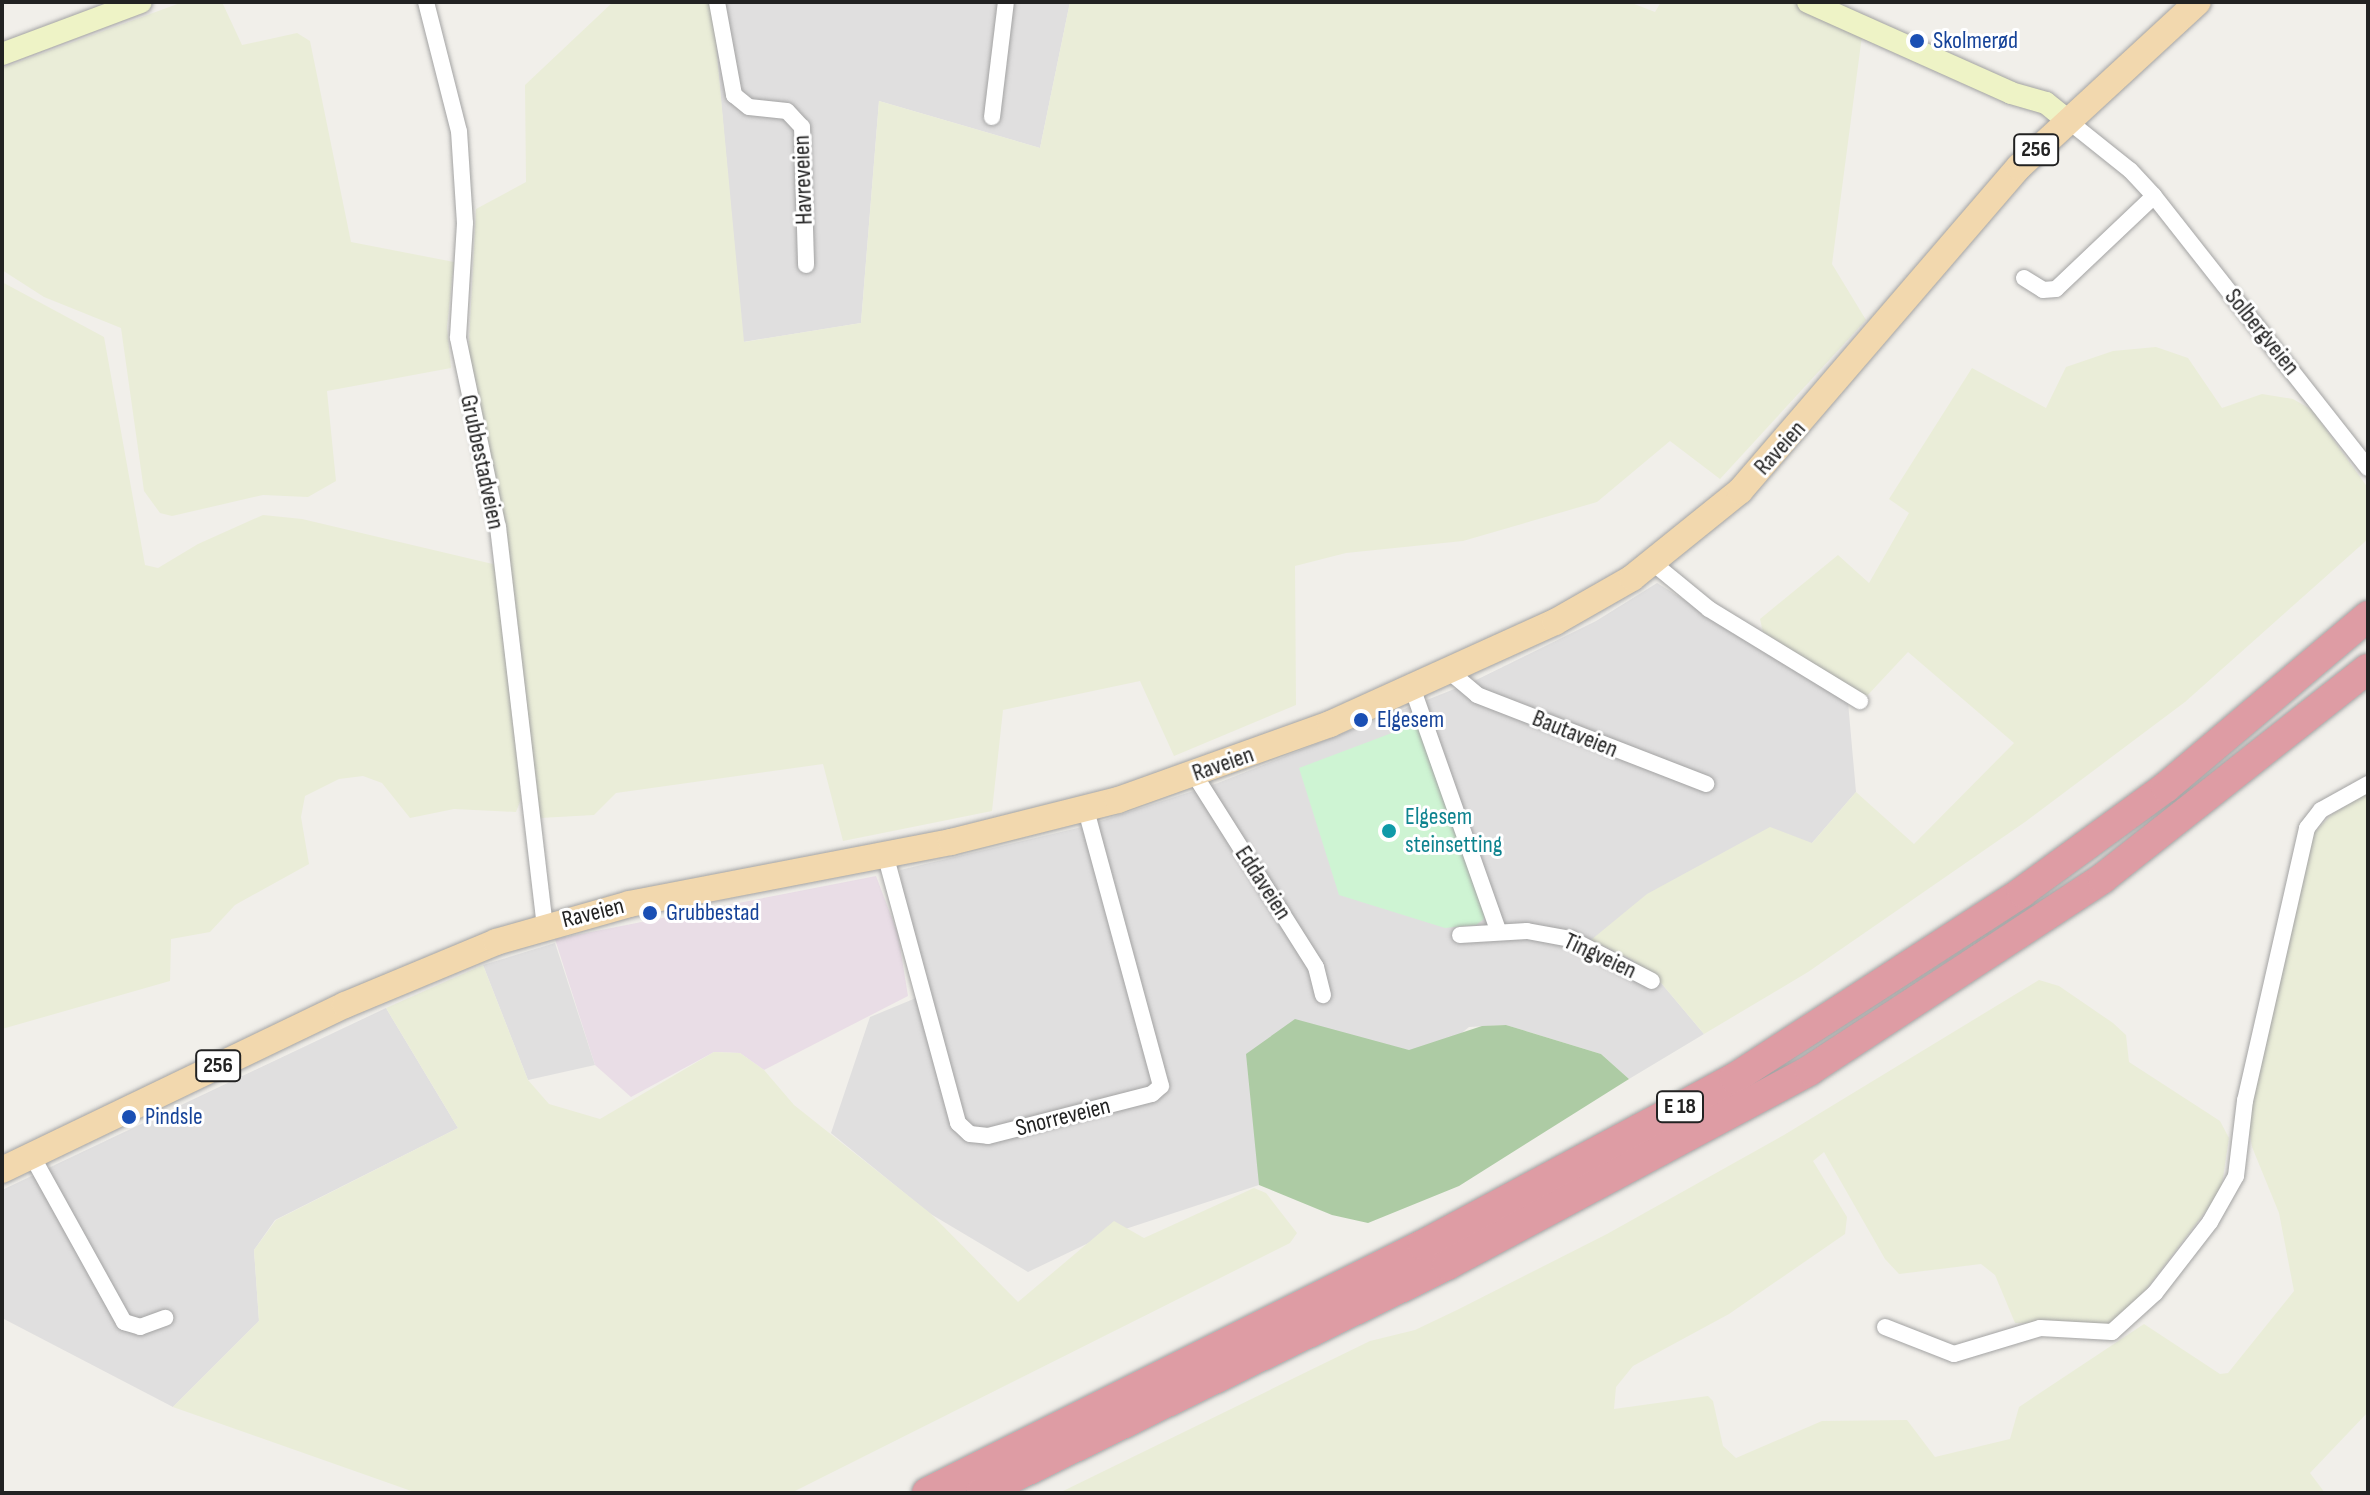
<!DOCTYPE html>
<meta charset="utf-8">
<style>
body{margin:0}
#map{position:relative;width:2370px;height:1495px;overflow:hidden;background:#f1efea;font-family:"Sofia Sans Condensed",sans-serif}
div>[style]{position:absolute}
.residential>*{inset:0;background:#e0dfdf}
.industrial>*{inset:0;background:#e9dde6}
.farmland>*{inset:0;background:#eaedd8}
.forest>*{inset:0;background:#adcba4}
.park>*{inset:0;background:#cef4d3}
.roads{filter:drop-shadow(0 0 2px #a3a3a3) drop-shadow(0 0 2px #a3a3a3)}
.street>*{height:16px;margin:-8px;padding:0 8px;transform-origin:8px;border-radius:8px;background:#fff}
.secondary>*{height:22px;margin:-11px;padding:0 11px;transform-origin:11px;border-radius:11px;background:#eef3c6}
.primary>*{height:26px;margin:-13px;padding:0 13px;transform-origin:13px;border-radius:13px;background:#f2d8ae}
.highway>*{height:30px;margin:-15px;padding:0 15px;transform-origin:15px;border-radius:15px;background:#de9ca4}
.dots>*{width:22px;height:22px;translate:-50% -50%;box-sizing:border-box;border:4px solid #fff;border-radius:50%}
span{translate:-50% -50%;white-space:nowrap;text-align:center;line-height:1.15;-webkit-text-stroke:6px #fff;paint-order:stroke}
.shield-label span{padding:2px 6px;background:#fff;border:2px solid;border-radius:6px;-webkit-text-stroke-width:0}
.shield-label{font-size:22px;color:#222;font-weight:700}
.transit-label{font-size:24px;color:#164399}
.left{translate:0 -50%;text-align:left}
.street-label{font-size:24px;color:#222}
.culture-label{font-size:24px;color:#0d838f}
.frame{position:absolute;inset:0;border:4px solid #222;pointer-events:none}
</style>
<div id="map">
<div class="residential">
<div style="clip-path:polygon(712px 2px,1070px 2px,1040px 148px,879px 101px,861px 323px,743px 342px)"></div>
<div style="clip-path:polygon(1657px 583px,1848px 702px,1856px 792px,1812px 843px,1592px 941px,1631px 959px,1662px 984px,1704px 1034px,1629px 1079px,1601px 1054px,1506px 1025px,1469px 1027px,1435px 1055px,1377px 1044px,1258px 1146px,1259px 1185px,1101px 1237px,1028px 1272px,929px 1213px,831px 1133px,870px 1017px,916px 998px,900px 870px,1082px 827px,1218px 783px,1472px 682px,1596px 621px)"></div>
<div style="clip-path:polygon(555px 943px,595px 1065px,528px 1080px,483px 965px)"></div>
<div style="clip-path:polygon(386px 1008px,458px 1128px,275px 1220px,254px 1250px,259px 1321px,173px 1407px,2px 1318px,2px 1190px)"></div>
</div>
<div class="industrial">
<div style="clip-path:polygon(876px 876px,898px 934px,908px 996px,764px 1070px,740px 1053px,714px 1052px,631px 1097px,595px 1065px,555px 939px)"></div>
</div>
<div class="farmland">
<div style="clip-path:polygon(183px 2px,222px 2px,242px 45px,297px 33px,310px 41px,351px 242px,454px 262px,447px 327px,451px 368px,327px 391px,336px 481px,308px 497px,263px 495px,172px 516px,160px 513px,144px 491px,121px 328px,44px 297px,2px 270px,2px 68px)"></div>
<div style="clip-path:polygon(613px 2px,712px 2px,744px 342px,861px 323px,879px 101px,1040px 148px,1070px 2px,1629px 2px,1655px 12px,1661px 2px,1808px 2px,1863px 28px,1832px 264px,1866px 320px,1720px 479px,1670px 441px,1597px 502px,1463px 541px,1346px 553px,1295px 566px,1296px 705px,1174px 756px,1140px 681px,1003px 710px,992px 811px,843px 841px,823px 764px,616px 793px,594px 815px,540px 818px,468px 361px,476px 209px,526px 182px,525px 85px)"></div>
<div style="clip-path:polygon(2px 282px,104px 337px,145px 565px,158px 568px,198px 544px,263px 515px,302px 519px,497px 565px,521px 799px,516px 812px,454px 809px,410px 818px,382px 783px,363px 776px,339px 779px,305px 796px,301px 817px,309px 864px,235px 905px,210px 932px,171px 939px,170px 981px,2px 1029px)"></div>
<div style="clip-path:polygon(2156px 347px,2188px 358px,2222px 408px,2262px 394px,2293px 399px,2312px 410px,2368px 488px,2368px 539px,2185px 702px,2025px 822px,1808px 972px,1704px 1034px,1662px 984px,1631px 959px,1591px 940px,1647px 894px,1770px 827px,1812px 843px,1856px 792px,1914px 844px,2014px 743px,1908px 652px,1865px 698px,1763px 632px,1760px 619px,1838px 555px,1869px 583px,1909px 513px,1889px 499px,1972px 368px,2046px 408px,2066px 367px,2113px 351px)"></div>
<div style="clip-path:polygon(2368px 792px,2368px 1412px,2310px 1473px,2325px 1493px,1059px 1493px,1370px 1341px,1415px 1330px,1457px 1310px,1607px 1234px,1784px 1135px,2039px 980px,2059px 986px,2113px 1023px,2126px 1035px,2129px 1062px,2220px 1121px,2229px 1138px,2221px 1191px,2132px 1308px,2109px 1324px,2015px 1323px,1995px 1275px,1981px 1264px,1899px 1274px,1885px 1259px,1824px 1152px,1813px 1161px,1847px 1217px,1845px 1234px,1729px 1314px,1633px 1366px,1616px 1387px,1614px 1409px,1708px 1396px,1713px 1401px,1723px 1446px,1736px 1458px,1822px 1421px,1907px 1420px,1935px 1457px,2010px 1439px,2019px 1407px,2144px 1324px,2220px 1374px,2228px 1373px,2294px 1291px,2279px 1213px,2252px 1147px,2248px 1120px,2312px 835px,2331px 815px)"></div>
<div style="clip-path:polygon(483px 965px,528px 1080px,549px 1104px,600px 1119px,714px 1052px,740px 1053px,764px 1070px,794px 1105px,930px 1213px,1018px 1302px,1114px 1221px,1144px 1238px,1254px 1188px,1266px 1193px,1297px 1233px,1290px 1243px,791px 1493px,417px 1493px,173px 1407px,259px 1321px,254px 1250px,276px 1220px,458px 1128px,386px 1008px)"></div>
</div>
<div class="forest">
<div style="clip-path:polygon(1295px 1019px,1409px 1050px,1482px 1026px,1506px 1025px,1601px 1054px,1629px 1079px,1459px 1186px,1368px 1223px,1332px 1215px,1259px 1185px,1246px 1054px)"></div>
</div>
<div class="park">
<div style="clip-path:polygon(1421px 722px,1485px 908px,1484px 919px,1476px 925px,1445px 928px,1339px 895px,1299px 768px)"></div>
</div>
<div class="roads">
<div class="street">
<div style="left:426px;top:2px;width:133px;rotate:75.7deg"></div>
<div style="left:459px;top:131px;width:92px;rotate:86.3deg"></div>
<div style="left:465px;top:223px;width:115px;rotate:93.5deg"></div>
<div style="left:458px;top:338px;width:193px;rotate:78.1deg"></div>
<div style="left:498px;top:527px;width:402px;rotate:83.3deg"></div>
<div style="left:717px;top:2px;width:95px;rotate:79.6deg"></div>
<div style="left:734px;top:95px;width:19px;rotate:39deg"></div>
<div style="left:749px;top:107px;width:38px;rotate:6deg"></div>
<div style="left:787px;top:111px;width:22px;rotate:47deg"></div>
<div style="left:802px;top:127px;width:138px;rotate:88.3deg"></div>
<div style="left:992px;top:117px;width:116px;rotate:-83.1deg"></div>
<div style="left:2066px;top:119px;width:82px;rotate:38.6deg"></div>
<div style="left:2130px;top:170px;width:35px;rotate:47deg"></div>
<div style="left:2154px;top:196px;width:346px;rotate:51.8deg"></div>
<div style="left:2024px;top:278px;width:22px;rotate:32deg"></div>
<div style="left:2043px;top:290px;width:13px;rotate:-4deg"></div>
<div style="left:2056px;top:289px;width:135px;rotate:-43.5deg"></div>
<div style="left:1653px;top:563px;width:72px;rotate:39.4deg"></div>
<div style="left:1709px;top:609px;width:177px;rotate:31.4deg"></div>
<div style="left:1450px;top:672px;width:35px;rotate:40deg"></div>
<div style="left:1477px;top:695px;width:246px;rotate:21.2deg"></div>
<div style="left:1413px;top:690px;width:255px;rotate:70.5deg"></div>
<div style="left:1194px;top:774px;width:228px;rotate:57.7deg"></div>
<div style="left:1316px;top:967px;width:29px;rotate:76deg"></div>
<div style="left:885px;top:854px;width:279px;rotate:74.8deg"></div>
<div style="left:958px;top:1123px;width:16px;rotate:43deg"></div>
<div style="left:970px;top:1134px;width:18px;rotate:6deg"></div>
<div style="left:988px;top:1136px;width:169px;rotate:-14.4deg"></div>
<div style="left:1152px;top:1094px;width:12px;rotate:-42deg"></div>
<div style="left:1161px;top:1086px;width:287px;rotate:-105.2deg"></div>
<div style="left:1460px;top:935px;width:67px;rotate:-3.4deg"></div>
<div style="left:1527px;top:931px;width:45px;rotate:10.3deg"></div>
<div style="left:1571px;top:939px;width:91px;rotate:27.4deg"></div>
<div style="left:32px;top:1156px;width:190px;rotate:61deg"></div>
<div style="left:124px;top:1322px;width:17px;rotate:17deg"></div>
<div style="left:140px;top:1327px;width:27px;rotate:-20deg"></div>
<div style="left:1885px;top:1327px;width:74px;rotate:21.4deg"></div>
<div style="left:1954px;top:1354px;width:90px;rotate:-16.8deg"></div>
<div style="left:2040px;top:1328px;width:72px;rotate:3.2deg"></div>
<div style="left:2112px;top:1332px;width:58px;rotate:-42.2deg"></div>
<div style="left:2155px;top:1293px;width:90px;rotate:-52.2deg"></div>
<div style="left:2210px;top:1222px;width:53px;rotate:-60.5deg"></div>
<div style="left:2236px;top:1176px;width:76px;rotate:-83.2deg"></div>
<div style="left:2245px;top:1101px;width:280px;rotate:-77.2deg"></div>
<div style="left:2307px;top:828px;width:23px;rotate:-52deg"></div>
<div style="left:2321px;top:810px;width:54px;rotate:-29deg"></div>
</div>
<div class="secondary">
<div style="left:1808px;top:2px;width:222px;rotate:24.1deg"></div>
<div style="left:2011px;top:93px;width:36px;rotate:16deg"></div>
<div style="left:2046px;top:103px;width:26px;rotate:39deg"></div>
<div style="left:2px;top:54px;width:148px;rotate:-20.5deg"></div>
</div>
<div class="primary">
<div style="left:2px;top:1170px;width:381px;rotate:-25.7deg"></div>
<div style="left:345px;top:1005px;width:164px;rotate:-22.6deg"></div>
<div style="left:496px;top:942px;width:138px;rotate:-15.9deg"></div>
<div style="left:629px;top:904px;width:328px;rotate:-10.9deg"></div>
<div style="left:951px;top:842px;width:172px;rotate:-14.1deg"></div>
<div style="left:1118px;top:800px;width:225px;rotate:-19.7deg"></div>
<div style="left:1330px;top:724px;width:247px;rotate:-24.4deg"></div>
<div style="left:1555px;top:622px;width:89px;rotate:-29.7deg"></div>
<div style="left:1632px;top:578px;width:139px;rotate:-38.9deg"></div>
<div style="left:1740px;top:491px;width:428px;rotate:-49.3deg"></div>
<div style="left:2019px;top:167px;width:243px;rotate:-42.7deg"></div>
</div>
<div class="highway">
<div style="left:927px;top:1493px;width:555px;rotate:-26.57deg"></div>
<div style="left:1423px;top:1245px;width:354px;rotate:-28.2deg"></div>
<div style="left:1735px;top:1078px;width:342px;rotate:-32.9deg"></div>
<div style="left:2022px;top:892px;width:178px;rotate:-36.1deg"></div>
<div style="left:2166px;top:787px;width:265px;rotate:-40.2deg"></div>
<div style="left:981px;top:1493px;width:519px;rotate:-26.07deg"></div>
<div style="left:1447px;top:1265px;width:412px;rotate:-28.2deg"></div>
<div style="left:1810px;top:1070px;width:350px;rotate:-33.2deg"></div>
<div style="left:2103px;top:878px;width:337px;rotate:-38.3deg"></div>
</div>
</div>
<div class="dots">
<div style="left:1917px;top:41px;background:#1a4fb4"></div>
<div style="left:1361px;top:720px;background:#1a4fb4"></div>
<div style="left:1389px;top:831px;background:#0f9aa8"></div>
<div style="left:650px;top:913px;background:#1a4fb4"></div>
<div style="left:129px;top:1117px;background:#1a4fb4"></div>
</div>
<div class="shield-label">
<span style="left:2036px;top:150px">256</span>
<span style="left:218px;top:1066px">256</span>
<span style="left:1680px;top:1107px">E 18</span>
</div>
<div class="transit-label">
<span class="left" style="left:1933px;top:41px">Skolmerød</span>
<span class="left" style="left:1377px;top:720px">Elgesem</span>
<span class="left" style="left:666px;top:913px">Grubbestad</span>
<span class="left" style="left:145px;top:1117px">Pindsle</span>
</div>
<div class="street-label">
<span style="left:803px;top:180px;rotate:-92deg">Havreveien</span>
<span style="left:2262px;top:332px;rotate:51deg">Solbergveien</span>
<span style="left:1780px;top:448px;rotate:-48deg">Raveien</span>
<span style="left:482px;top:462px;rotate:78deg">Grubbestadveien</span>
<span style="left:1575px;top:734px;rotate:22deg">Bautaveien</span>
<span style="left:1223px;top:764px;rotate:-19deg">Raveien</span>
<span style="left:1263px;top:883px;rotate:57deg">Eddaveien</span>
<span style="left:593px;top:913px;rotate:-14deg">Raveien</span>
<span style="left:1600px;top:956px;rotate:25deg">Tingveien</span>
<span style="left:1063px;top:1117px;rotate:-14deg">Snorreveien</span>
</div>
<div class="culture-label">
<span class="left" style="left:1405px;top:831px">Elgesem<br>steinsetting</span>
</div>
<div class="frame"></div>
</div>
